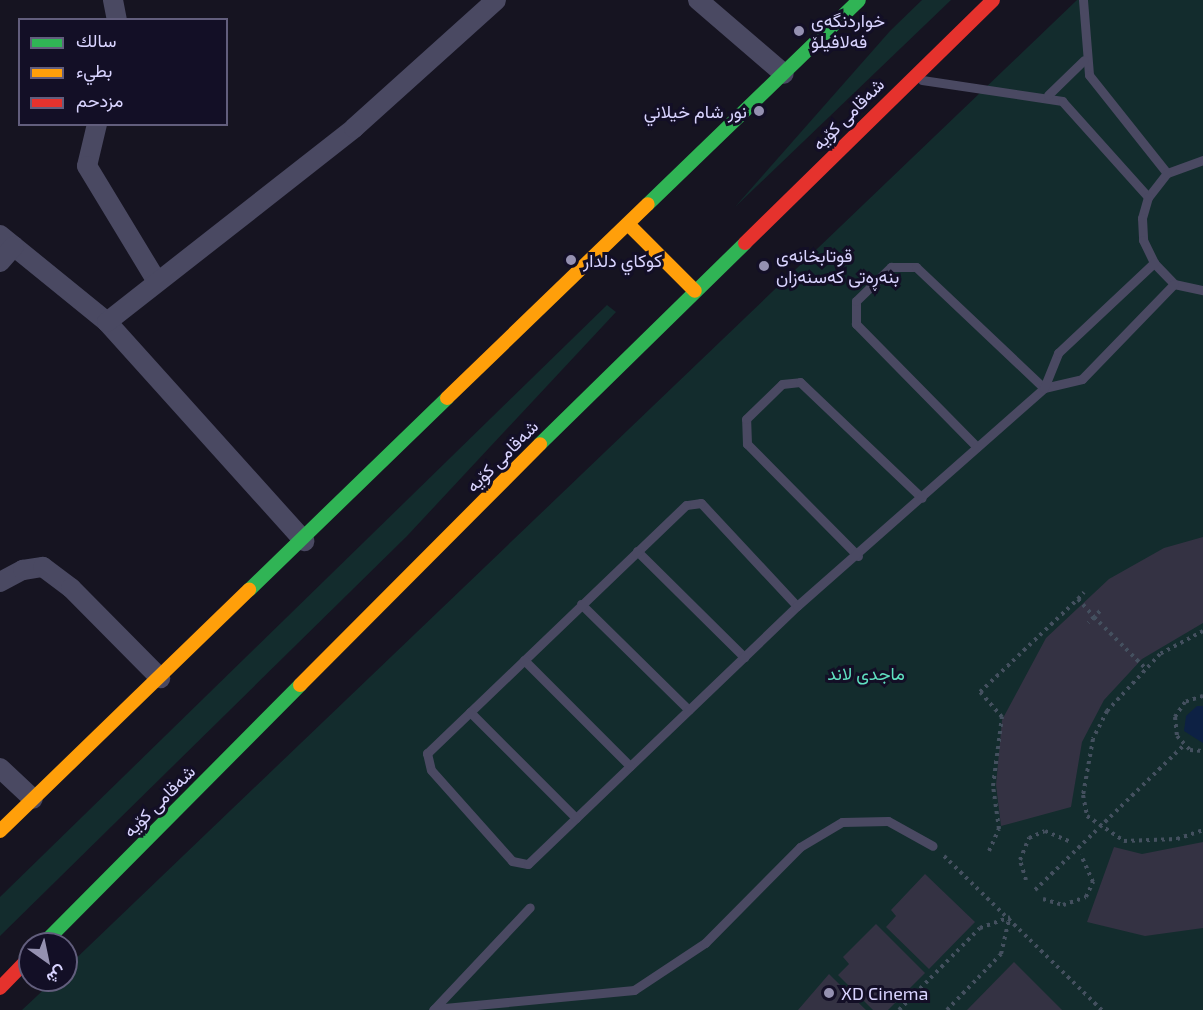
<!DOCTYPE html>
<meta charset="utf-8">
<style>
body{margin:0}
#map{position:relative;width:1203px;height:1010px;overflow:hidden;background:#161421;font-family:"Exo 2",Vazirmatn,sans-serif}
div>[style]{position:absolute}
.green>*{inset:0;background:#132c2d}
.water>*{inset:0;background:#0d2144}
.building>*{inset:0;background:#343243}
.path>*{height:4px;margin-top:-2px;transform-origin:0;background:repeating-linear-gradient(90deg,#44505f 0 3px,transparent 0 7.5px)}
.lane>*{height:9px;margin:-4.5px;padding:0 4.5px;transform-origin:4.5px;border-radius:4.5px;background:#4a4962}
.street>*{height:20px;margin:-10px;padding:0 10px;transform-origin:10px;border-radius:10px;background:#4a4962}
.fast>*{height:14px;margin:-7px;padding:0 7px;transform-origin:7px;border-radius:7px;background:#30b455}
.slow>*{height:14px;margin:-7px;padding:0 7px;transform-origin:7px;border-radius:7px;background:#ff9f0a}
.jam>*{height:14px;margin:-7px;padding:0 7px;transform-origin:7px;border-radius:7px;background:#e5322d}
.dots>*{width:16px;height:16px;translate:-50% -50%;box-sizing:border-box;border:3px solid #130f26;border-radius:50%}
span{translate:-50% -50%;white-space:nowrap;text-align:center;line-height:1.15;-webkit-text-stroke:6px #130f26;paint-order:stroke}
.poi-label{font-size:18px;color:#d9d4ff}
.left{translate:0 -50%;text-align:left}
.right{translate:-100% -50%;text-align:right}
.street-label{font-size:18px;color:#d9d4ff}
.park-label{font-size:18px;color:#5fe0c0}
.legend{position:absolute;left:18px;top:18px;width:210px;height:108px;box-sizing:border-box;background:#130f26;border:2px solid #625e7d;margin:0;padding:8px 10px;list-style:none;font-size:18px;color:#d9d4ff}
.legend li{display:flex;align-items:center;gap:12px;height:30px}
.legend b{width:30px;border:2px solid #625e7d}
.north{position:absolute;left:18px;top:932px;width:60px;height:60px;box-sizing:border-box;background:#130f26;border:2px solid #625e7d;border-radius:50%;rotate:147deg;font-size:16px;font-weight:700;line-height:24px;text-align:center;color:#d9d4ff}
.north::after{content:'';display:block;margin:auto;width:21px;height:27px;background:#9591b1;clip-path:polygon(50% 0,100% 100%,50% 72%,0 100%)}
</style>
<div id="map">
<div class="green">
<div style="clip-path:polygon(922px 0,951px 0,735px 207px,890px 31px)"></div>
<div style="clip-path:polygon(1077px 0,1203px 0,1203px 1010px,22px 1010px,54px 980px,66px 980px,66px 968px)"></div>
<div style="clip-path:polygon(607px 305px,616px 312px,407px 536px,0 936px,0 897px)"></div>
</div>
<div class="water">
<div style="clip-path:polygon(1197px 706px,1203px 706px,1203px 743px,1184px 731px,1186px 716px)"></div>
</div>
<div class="building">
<div style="clip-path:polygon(1203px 537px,1203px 623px,1142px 659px,1104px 700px,1082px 742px,1071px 807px,1001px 826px,996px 785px,1002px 720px,1046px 638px,1109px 579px,1164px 548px)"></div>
<div style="clip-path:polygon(1203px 842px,1203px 928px,1145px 936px,1087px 922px,1114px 847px,1142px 854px)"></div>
<div style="clip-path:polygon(925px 874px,975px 922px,929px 969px,886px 927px,896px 916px,891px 910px)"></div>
<div style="clip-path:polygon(876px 924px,925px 973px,888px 1010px,873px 1010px,838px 975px,849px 964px,843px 957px)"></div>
<div style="clip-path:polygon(1014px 962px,1062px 1010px,967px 1010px)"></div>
<div style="clip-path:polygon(829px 974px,833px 978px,866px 1010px,798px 1010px)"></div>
</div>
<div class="path">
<div style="left:1078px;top:599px;width:9px;rotate:-49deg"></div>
<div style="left:1100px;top:611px;width:8px;rotate:135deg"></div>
<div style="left:1094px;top:617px;width:71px;rotate:45deg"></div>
<div style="left:1203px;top:631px;width:49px;rotate:151.9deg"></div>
<div style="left:1160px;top:654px;width:78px;rotate:132.9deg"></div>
<div style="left:1107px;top:711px;width:31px;rotate:117deg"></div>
<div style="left:1093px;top:739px;width:57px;rotate:100.1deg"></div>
<div style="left:1083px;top:795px;width:21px;rotate:79deg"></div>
<div style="left:1087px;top:816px;width:45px;rotate:34deg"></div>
<div style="left:1124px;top:841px;width:53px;rotate:-2.2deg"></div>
<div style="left:1177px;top:839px;width:28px;rotate:-19deg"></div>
<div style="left:1203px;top:696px;width:19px;rotate:162deg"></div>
<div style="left:1185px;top:702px;width:18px;rotate:124deg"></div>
<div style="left:1175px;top:717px;width:19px;rotate:84deg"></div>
<div style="left:1177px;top:736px;width:19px;rotate:47deg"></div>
<div style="left:1190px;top:750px;width:13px;rotate:4deg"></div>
<div style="left:989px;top:851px;width:24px;rotate:-66deg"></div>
<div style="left:999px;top:829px;width:43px;rotate:-97.9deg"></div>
<div style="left:993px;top:786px;width:70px;rotate:-82.6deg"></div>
<div style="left:1002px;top:717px;width:33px;rotate:-131deg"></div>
<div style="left:980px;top:692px;width:135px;rotate:-43.5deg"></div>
<div style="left:1078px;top:599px;width:24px;rotate:48deg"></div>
<div style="left:1094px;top:617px;width:8px;rotate:135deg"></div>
<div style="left:944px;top:856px;width:221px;rotate:44.3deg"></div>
<div style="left:1026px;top:880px;width:21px;rotate:-107deg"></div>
<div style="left:1020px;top:860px;width:24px;rotate:-68deg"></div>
<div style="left:1029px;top:838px;width:17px;rotate:-24deg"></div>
<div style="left:1045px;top:831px;width:26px;rotate:23deg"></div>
<div style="left:1035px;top:890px;width:209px;rotate:-44.2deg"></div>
<div style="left:1043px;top:899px;width:21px;rotate:17deg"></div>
<div style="left:1063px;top:905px;width:24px;rotate:-19deg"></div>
<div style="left:1086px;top:897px;width:17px;rotate:-65deg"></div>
<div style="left:1093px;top:882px;width:30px;rotate:-114deg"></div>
<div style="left:899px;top:1010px;width:115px;rotate:-45.4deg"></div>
<div style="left:980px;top:928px;width:32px;rotate:-20deg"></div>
<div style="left:947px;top:1010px;width:78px;rotate:-46deg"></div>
<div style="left:1001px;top:954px;width:37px;rotate:-77deg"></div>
</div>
<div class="lane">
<div style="left:1083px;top:0;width:75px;rotate:85.4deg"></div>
<div style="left:1089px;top:75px;width:125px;rotate:51.5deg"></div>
<div style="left:922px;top:80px;width:142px;rotate:8.5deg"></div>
<div style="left:1062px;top:101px;width:129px;rotate:48.1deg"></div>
<div style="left:1048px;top:95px;width:50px;rotate:-44.2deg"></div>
<div style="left:1203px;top:160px;width:38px;rotate:160deg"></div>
<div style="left:1167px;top:173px;width:31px;rotate:128deg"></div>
<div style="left:1148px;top:197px;width:22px;rotate:106deg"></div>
<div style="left:1142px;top:218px;width:22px;rotate:87deg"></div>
<div style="left:1143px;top:240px;width:25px;rotate:64deg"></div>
<div style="left:1154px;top:263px;width:29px;rotate:46deg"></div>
<div style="left:1174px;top:284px;width:30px;rotate:12deg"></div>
<div style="left:1044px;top:388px;width:39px;rotate:-13deg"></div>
<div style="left:1082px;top:379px;width:132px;rotate:-45.9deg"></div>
<div style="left:977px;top:447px;width:173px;rotate:-134.5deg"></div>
<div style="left:856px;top:324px;width:23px;rotate:-90deg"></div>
<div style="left:856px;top:301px;width:49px;rotate:-44.2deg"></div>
<div style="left:891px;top:267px;width:25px"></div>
<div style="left:916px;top:267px;width:176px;rotate:43.4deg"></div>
<div style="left:637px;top:551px;width:151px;rotate:44.7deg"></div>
<div style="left:858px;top:556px;width:158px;rotate:-134.7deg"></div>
<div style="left:747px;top:444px;width:25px;rotate:-92deg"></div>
<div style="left:746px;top:419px;width:50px;rotate:-44.2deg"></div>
<div style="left:782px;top:384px;width:18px;rotate:-6deg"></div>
<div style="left:800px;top:382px;width:168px;rotate:43.6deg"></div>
<div style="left:581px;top:604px;width:151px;rotate:44.5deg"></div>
<div style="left:797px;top:606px;width:141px;rotate:-133deg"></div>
<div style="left:701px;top:503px;width:15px;rotate:172deg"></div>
<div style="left:686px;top:505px;width:359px;rotate:136.2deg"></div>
<div style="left:427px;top:753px;width:17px;rotate:77deg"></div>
<div style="left:431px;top:770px;width:122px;rotate:48.3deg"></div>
<div style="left:512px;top:861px;width:16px;rotate:11deg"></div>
<div style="left:528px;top:864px;width:373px;rotate:-43.8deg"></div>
<div style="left:797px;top:606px;width:329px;rotate:-41.4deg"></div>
<div style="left:1044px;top:388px;width:38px;rotate:-68deg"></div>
<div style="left:1058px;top:353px;width:132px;rotate:-43.2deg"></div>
<div style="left:524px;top:660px;width:150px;rotate:45deg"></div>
<div style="left:470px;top:712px;width:150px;rotate:45deg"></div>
<div style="left:434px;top:1009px;width:201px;rotate:-5.4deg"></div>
<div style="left:634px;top:990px;width:85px;rotate:-33.5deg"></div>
<div style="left:705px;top:943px;width:135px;rotate:-45.3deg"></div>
<div style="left:800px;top:847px;width:49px;rotate:-30.8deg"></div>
<div style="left:842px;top:822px;width:46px;rotate:-1.2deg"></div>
<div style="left:888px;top:821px;width:51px;rotate:29.1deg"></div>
<div style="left:433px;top:1010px;width:141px;rotate:-46.7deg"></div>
</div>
<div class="street">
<div style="left:113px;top:0;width:20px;rotate:79deg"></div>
<div style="left:698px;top:0;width:113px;rotate:40.7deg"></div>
<div style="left:97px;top:124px;width:43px;rotate:103.4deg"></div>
<div style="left:87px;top:166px;width:133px;rotate:58.8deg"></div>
<div style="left:0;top:235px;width:138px;rotate:39.1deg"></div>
<div style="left:107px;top:322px;width:295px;rotate:48deg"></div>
<div style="left:0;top:262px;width:21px;rotate:-49deg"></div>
<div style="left:107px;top:322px;width:314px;rotate:-38.1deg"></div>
<div style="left:354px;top:128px;width:191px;rotate:-42deg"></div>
<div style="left:0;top:582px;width:26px;rotate:-28deg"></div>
<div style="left:23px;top:570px;width:20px;rotate:-9deg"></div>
<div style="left:43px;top:567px;width:35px;rotate:37deg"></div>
<div style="left:71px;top:588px;width:127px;rotate:45.3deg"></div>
<div style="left:0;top:768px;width:45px;rotate:43.2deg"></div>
</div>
<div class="fast">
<div style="left:648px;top:204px;width:293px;rotate:-44deg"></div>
<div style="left:540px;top:444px;width:287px;rotate:-44.4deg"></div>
<div style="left:249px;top:590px;width:276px;rotate:-44.1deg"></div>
<div style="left:43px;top:944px;width:365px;rotate:-45.2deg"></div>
</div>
<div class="slow">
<div style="left:629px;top:225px;width:93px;rotate:45deg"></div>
<div style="left:447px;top:398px;width:279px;rotate:-44deg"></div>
<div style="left:300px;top:685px;width:340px;rotate:-45.1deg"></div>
<div style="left:0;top:831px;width:347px;rotate:-44.1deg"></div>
</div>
<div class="jam">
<div style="left:745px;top:243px;width:347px;rotate:-44.4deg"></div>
<div style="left:0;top:988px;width:43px;rotate:-45.9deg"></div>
</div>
<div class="dots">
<div style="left:799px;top:31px;background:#9591b1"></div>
<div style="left:759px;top:111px;background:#9591b1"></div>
<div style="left:571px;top:260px;background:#9591b1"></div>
<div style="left:764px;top:266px;background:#9591b1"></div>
<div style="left:829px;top:993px;background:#9591b1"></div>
</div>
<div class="poi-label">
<span class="left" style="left:811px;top:31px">خواردنگەی<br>فەلافیلۆ</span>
<span class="right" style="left:747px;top:111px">نور شام خيلاني</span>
<span class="left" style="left:776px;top:266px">قوتابخانەی<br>بنەڕەتی کەسنەزان</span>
<span class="left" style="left:583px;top:260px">كوكاي دلدار</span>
<span class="left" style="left:841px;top:993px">XD Cinema</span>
</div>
<div class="street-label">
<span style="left:848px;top:114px;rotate:-45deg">شەقامی کۆیە</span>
<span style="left:502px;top:456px;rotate:-45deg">شەقامی کۆیە</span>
<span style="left:159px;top:801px;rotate:-45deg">شەقامی کۆیە</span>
</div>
<div class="park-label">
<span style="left:866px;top:673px">ماجدی لاند</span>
</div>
<ul class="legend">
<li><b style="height:8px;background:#30b455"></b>سالك</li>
<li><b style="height:8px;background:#ff9f0a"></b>بطيء</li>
<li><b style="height:8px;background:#e5322d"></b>مزدحم</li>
</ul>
<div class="north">ش</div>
</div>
